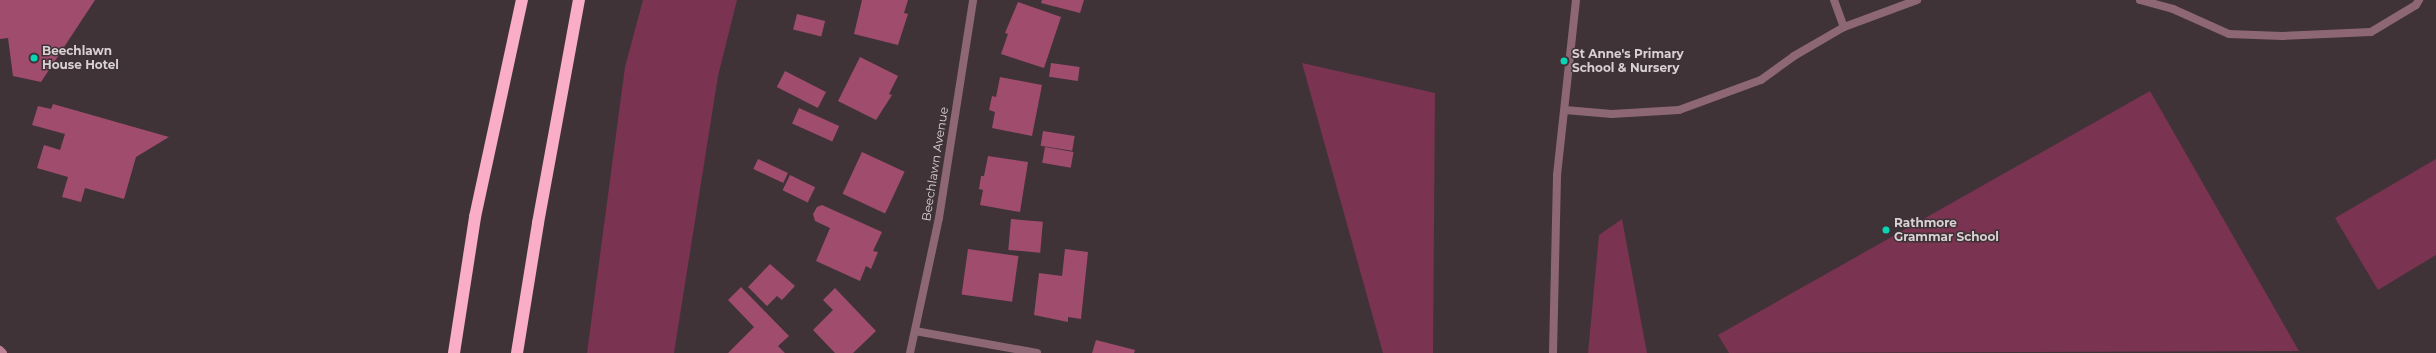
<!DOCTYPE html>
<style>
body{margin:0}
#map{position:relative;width:2436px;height:353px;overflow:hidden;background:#3f3337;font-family:Montserrat,sans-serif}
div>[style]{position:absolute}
.green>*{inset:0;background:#7a3350}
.building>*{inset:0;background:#a04c6d;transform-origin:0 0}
.lane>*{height:8px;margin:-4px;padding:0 4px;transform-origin:4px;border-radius:4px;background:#8d6774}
.street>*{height:8px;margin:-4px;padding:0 4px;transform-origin:4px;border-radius:4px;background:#8d6774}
.secondary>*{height:8px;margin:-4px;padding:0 4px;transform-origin:4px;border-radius:4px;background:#be8096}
.highway>*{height:12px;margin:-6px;padding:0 6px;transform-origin:6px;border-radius:6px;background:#f9adc7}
.dots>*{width:11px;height:11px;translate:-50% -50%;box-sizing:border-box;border:2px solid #3f3337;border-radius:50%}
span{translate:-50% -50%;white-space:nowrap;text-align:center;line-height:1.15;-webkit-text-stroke:3px #3f3337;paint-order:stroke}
.poi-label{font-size:12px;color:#d8d0d2;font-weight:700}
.left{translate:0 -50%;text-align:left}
.street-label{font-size:12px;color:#d8d0d2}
</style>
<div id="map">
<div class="green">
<div style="clip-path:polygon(643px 0,737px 0,718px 76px,674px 353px,587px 353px,625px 67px)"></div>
<div style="clip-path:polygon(1302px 63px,1435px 93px,1433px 353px,1383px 353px)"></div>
<div style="clip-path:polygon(2150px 91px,2299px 351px,1729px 353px,1718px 335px)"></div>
<div style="clip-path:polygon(2436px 159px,2436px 255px,2378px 290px,2335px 218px)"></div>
<div style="clip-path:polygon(1622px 219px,1647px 353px,1588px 353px,1599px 235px)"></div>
</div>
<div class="building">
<div style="clip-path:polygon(0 0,95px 0,41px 82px,13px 76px,8px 38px,0 39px)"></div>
<div style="clip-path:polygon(862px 0,908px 0,904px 13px,908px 14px,898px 45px,854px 34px)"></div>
<div style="clip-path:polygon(1042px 0,1084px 0,1080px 13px,1041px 3px)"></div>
<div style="clip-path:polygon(1018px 2px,1061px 17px,1044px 68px,1001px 54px,1008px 34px,1005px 33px)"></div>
<div style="left:797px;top:14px;width:29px;height:16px;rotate:14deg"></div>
<div style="clip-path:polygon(860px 57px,898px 76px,889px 94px,892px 95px,876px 120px,838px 101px)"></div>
<div style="left:1051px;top:63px;width:29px;height:14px;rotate:8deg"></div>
<div style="left:785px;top:71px;width:46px;height:18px;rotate:27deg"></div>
<div style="clip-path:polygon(1000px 77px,1042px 85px,1032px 136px,992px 128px,995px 112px,989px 110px,992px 96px,996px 97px)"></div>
<div style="clip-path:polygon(53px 104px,169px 137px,136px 157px,124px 199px,85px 188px,81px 202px,62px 197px,68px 177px,37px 168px,44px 145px,60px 150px,65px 134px,32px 125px,38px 106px,51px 109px)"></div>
<div style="left:799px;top:108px;width:44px;height:17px;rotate:24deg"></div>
<div style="left:1043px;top:131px;width:32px;height:15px;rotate:9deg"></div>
<div style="left:1045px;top:147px;width:29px;height:16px;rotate:10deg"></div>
<div style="left:862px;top:152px;width:47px;height:46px;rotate:25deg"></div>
<div style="clip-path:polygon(988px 156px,1028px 162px,1020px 212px,980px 205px,983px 190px,979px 189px,981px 176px,984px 176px)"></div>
<div style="left:758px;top:159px;width:33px;height:11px;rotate:25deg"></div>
<div style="left:790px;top:175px;width:28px;height:17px;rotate:26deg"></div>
<div style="clip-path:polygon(822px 205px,882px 232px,873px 251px,878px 252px,871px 269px,866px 266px,860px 281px,816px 261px,830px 228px,815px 221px,813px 214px,817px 207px)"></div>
<div style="left:1011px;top:219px;width:32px;height:31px;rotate:5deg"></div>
<div style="left:968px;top:249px;width:51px;height:46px;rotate:8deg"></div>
<div style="clip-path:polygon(1065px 249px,1088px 252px,1081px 319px,1068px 317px,1068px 322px,1034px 315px,1039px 273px,1062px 276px)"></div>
<div style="clip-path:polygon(770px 264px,795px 286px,782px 300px,777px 296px,767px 306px,748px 287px)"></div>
<div style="clip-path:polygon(741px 287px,789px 336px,778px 346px,785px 353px,728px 353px,754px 327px,728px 300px)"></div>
<div style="clip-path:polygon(835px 288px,876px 331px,853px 353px,835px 353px,813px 330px,833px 310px,823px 300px)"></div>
<div style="clip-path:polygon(1096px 340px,1135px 350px,1134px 353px,1092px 353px)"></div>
</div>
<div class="lane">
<div style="left:1834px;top:0;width:29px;rotate:70deg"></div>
<div style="left:2140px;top:0;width:34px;rotate:15deg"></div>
<div style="left:2173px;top:9px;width:61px;rotate:24.1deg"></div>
<div style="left:2229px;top:34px;width:53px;rotate:2.2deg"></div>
<div style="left:2282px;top:36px;width:89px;rotate:-2.6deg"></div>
<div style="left:2371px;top:32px;width:52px;rotate:-31deg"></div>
<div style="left:2416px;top:5px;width:6px;rotate:-59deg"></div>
<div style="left:1565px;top:110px;width:47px;rotate:4.9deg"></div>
<div style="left:1612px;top:114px;width:67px;rotate:-3.4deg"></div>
<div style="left:1679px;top:110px;width:87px;rotate:-20.1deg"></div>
<div style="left:1761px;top:80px;width:41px;rotate:-36deg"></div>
<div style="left:1794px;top:56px;width:58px;rotate:-30.1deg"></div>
<div style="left:1844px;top:27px;width:78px;rotate:-20.3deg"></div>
<div style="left:1553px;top:353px;width:178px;rotate:-88.7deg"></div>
<div style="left:1557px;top:175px;width:176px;rotate:-83.8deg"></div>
</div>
<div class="street">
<div style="left:915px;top:331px;width:124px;rotate:10.2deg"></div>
<div style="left:910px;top:353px;width:138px;rotate:-77.9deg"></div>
<div style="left:939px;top:218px;width:221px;rotate:-81.1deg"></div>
</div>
<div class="secondary">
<div style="left:0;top:350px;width:4px;rotate:45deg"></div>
</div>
<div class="highway">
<div style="left:454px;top:353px;width:138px;rotate:-81.2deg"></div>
<div style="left:475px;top:217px;width:222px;rotate:-77.8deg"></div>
<div style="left:517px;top:353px;width:132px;rotate:-80.8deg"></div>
<div style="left:538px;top:223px;width:227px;rotate:-79.6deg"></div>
</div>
<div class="dots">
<div style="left:34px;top:58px;background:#08d5b5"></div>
<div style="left:1564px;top:61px;background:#08d5b5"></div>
<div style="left:1886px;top:230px;background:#08d5b5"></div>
</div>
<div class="poi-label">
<span class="left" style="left:42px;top:58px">Beechlawn<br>House Hotel</span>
<span class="left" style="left:1572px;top:61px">St Anne's Primary<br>School &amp; Nursery</span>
<span class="left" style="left:1894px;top:230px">Rathmore<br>Grammar School</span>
</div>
<div class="street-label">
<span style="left:935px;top:164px;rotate:-81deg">Beechlawn Avenue</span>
</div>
</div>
